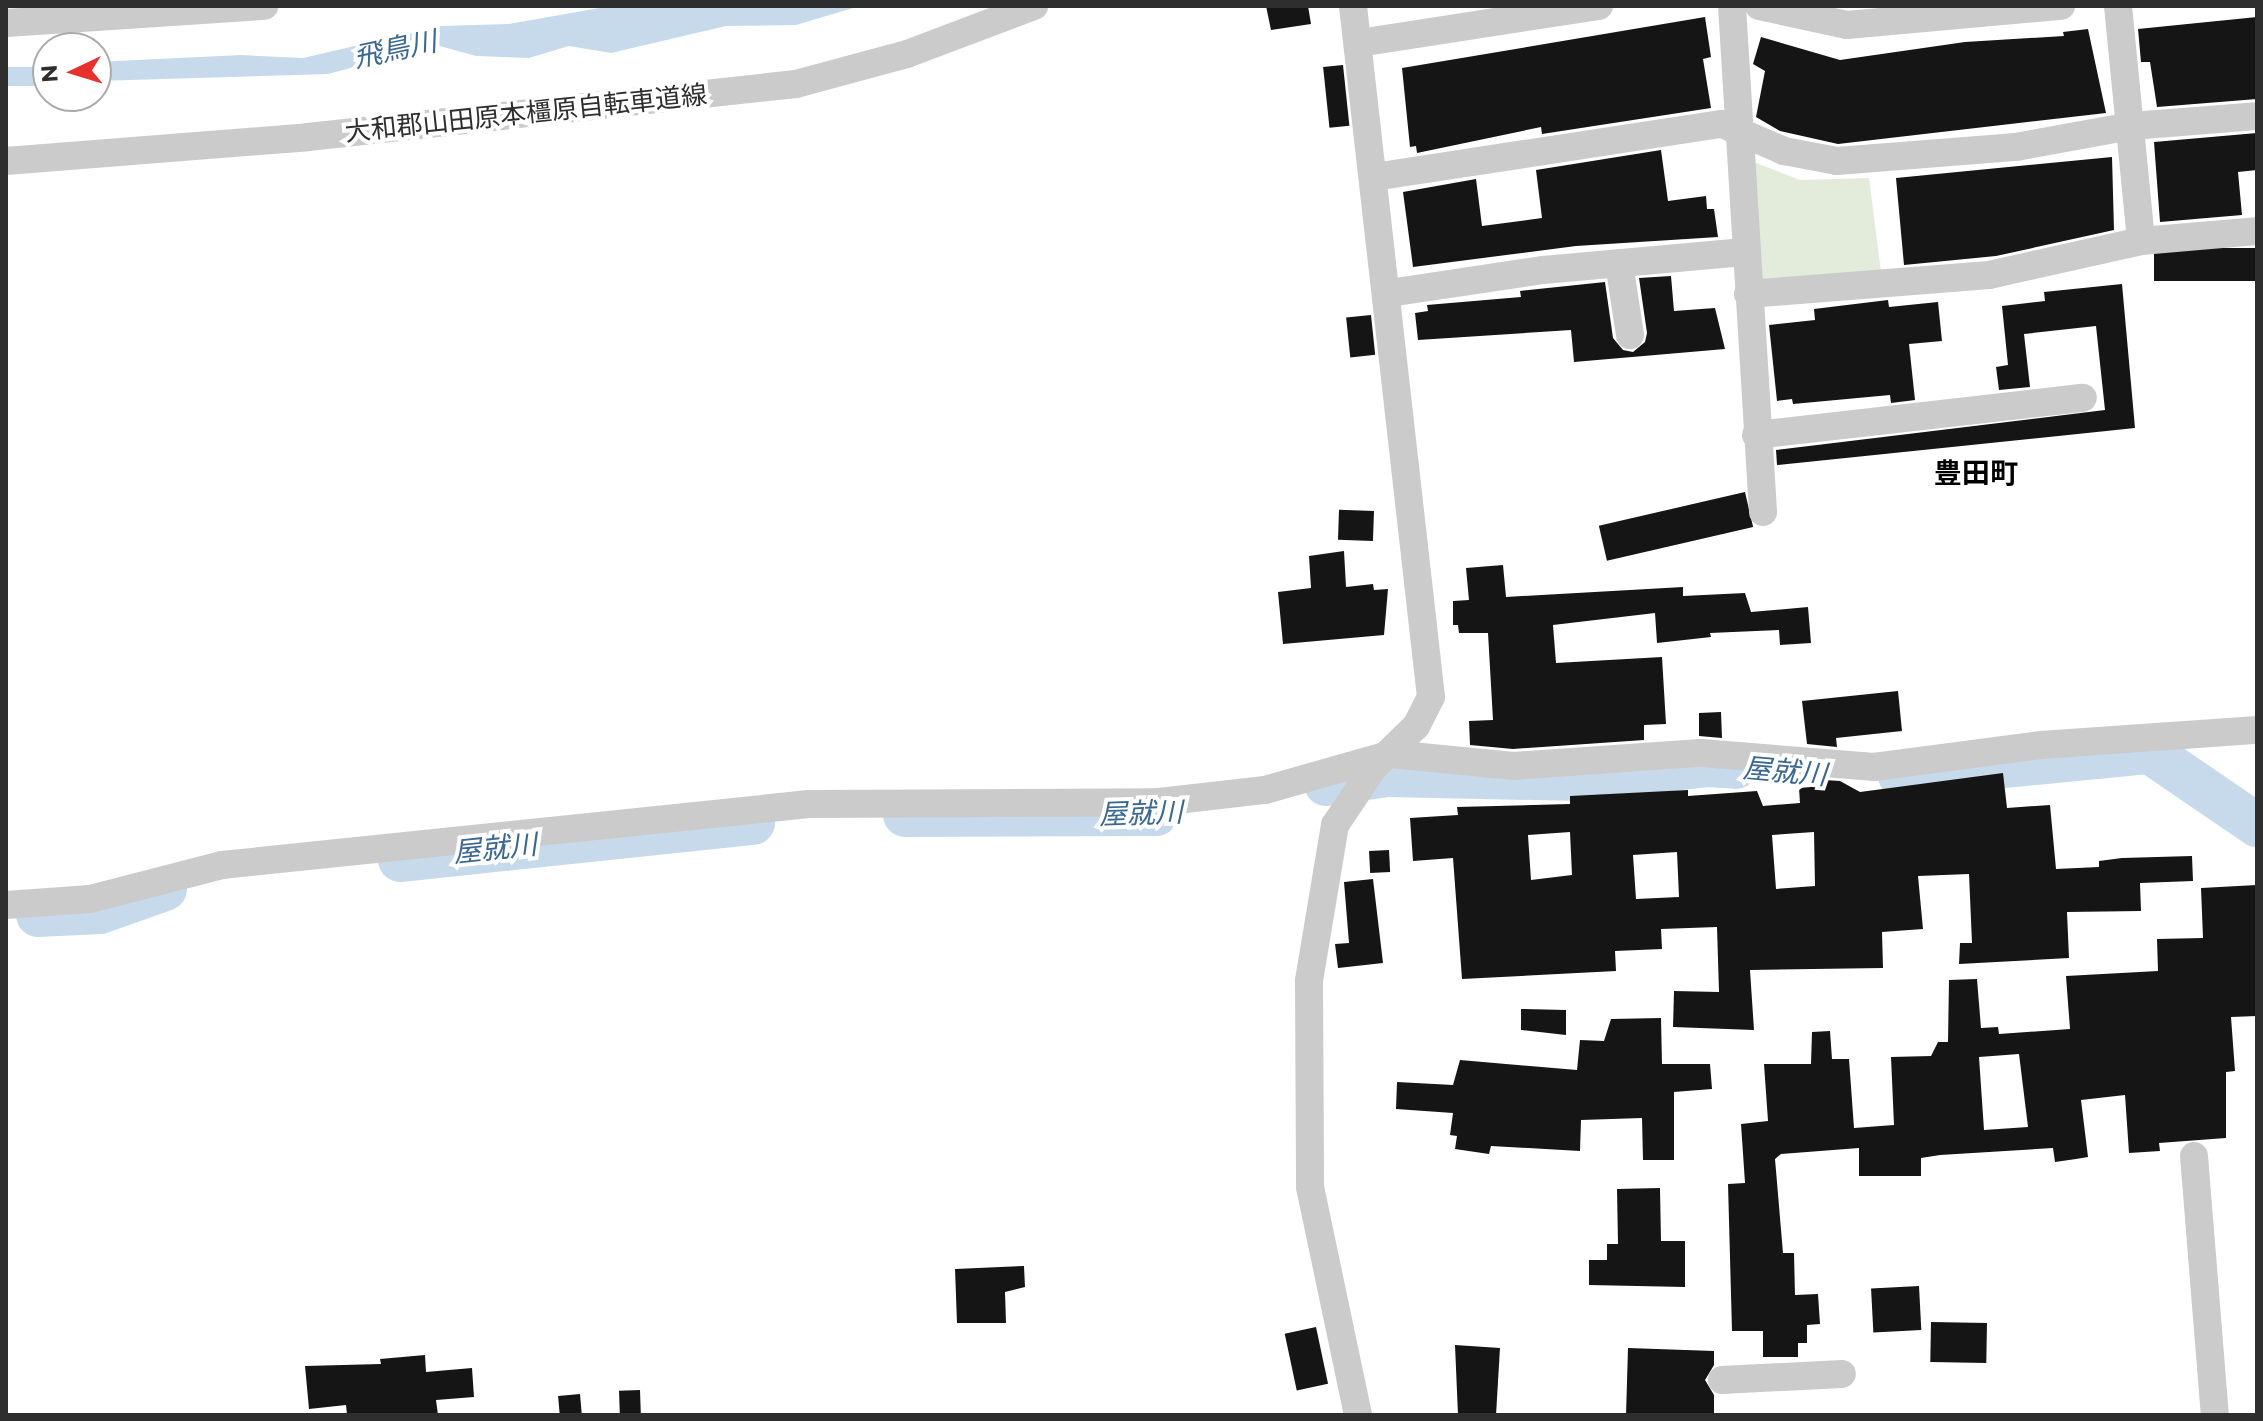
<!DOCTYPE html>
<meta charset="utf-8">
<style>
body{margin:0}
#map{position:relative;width:2263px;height:1421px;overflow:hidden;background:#fff;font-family:Montserrat,"Noto Sans JP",sans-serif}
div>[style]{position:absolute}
.green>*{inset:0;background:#e3ecdb}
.water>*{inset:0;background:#c7daec;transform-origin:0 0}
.river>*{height:44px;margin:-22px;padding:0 22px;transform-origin:22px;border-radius:22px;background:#c7daec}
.building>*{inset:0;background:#151515;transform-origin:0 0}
.minor>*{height:28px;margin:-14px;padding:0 14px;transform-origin:14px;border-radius:14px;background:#cbcbcb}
span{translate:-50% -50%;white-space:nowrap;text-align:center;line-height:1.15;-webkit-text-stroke:8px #fff;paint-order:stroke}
.street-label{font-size:26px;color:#2e2e2e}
.water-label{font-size:28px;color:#3b6891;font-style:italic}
.neighbourhood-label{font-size:28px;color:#000;font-weight:700}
.frame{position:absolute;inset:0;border:8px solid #2e2e2e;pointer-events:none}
.north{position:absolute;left:32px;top:32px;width:80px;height:80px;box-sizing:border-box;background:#fff;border:2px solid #ababab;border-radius:50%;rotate:266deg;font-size:22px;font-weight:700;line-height:32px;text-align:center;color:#2e2e2e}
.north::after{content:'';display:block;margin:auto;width:28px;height:36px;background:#e8302d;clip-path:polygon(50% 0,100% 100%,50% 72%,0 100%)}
</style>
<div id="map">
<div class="green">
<div style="clip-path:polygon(1746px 159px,1800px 180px,1869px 178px,1881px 272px,1754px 286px)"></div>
</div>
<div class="water">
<div style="clip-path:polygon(860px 6px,796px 25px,726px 26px,611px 53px,569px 46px,529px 58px,476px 56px,436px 45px,328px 74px,96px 81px,96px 62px,241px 55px,303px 58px,441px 26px,509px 24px,605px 7px)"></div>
<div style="left:48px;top:67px;width:19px;height:42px;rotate:90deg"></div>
</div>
<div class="river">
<div style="left:1900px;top:776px;width:251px;rotate:-5.5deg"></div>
<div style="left:2150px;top:752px;width:130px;rotate:34.3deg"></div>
<div style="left:1326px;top:784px;width:62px;rotate:-8.4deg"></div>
<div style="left:1387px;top:775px;width:195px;rotate:1.2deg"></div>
<div style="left:1582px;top:779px;width:128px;rotate:-6.3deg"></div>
<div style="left:1709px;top:765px;width:27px;rotate:4deg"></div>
<div style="left:905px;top:815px;width:251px;rotate:-0.2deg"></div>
<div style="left:400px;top:860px;width:355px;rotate:-6deg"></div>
<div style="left:38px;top:915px;width:62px;rotate:-2.8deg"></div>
<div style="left:100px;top:912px;width:69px;rotate:-19.5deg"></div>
</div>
<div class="building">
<div style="clip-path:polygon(1266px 6px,1308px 6px,1311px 24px,1271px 30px)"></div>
<div style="clip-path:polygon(1705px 17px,1711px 57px,1703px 59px,1711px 108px,1542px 134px,1541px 127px,1417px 153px,1416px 146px,1410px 147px,1402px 68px)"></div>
<div style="clip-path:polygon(2257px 17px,2257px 99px,2157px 107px,2150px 62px,2141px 62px,2138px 29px)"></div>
<div style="clip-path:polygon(2088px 29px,2106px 113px,1838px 144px,1780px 131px,1756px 117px,1765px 71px,1753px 64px,1761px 37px,1840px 60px,1965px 42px,2064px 36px,2063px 32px)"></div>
<div style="left:1343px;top:65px;width:61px;height:20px;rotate:84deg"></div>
<div style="clip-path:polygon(2257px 133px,2257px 170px,2238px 172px,2242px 215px,2160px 222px,2154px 142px)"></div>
<div style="clip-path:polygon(1661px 150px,1668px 201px,1706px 196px,1707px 209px,1714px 209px,1718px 237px,1576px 246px,1413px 267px,1403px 192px,1476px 179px,1482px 226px,1542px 218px,1536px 170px)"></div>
<div style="clip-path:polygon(2112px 157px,2114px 230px,1996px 256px,1904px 265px,1896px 178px)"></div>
<div style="left:2257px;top:248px;width:33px;height:103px;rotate:90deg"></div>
<div style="clip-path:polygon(1671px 276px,1674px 311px,1715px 308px,1725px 349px,1574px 362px,1571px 330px,1418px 340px,1415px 313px,1428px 311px,1427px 305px,1521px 297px,1520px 291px,1605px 282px,1613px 338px,1623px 350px,1633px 352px,1645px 342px,1647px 333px,1639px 278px)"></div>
<div style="clip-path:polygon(2122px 284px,2135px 428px,1777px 465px,1776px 450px,2105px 410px,2096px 326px,2024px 334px,2030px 387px,1999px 390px,1996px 367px,2008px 365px,2002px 306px,2045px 301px,2044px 292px)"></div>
<div style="clip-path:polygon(1888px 300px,1889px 307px,1938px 302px,1942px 341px,1909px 344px,1915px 400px,1891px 403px,1890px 395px,1793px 404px,1792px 399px,1777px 401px,1769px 325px,1815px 320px,1814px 309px)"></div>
<div style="left:1371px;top:315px;width:40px;height:25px;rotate:84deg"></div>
<div style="left:1745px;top:492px;width:36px;height:150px;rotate:77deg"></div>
<div style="left:1374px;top:511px;width:30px;height:35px;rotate:92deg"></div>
<div style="clip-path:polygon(1344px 551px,1346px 587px,1373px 584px,1374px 590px,1388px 589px,1384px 635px,1283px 644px,1278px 592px,1311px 588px,1309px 556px)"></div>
<div style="clip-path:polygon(1503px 565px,1506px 597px,1683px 587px,1683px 596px,1745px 593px,1751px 612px,1808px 607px,1811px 643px,1780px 645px,1779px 630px,1710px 633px,1711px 637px,1657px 643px,1655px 613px,1553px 625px,1556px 663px,1662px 657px,1666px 724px,1644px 725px,1644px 740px,1513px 749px,1470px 745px,1469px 721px,1493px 720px,1488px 633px,1459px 633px,1458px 625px,1453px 625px,1453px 601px,1469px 600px,1466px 568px)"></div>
<div style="clip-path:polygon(1898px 691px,1902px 731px,1836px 738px,1837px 747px,1807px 744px,1802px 701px)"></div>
<div style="clip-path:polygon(1721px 712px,1722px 738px,1699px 736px,1699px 713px)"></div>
<div style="clip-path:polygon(evenodd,2003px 773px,2007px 808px,2050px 805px,2056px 869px,2099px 867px,2099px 861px,2122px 858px,2192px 856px,2193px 881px,2140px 883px,2141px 911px,2067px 912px,2069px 958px,1959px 964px,1960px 943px,1972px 943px,1969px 874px,1918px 876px,1923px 929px,1882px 932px,1883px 968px,1750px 970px,1754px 1030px,1673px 1027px,1674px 991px,1719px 992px,1717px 927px,1661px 929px,1662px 949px,1615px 951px,1616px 971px,1462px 979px,1453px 858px,1413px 861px,1410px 818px,1458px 815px,1457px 807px,1570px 804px,1570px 796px,1688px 790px,1688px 796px,1757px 791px,1763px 806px,1800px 803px,1799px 788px,1811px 787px,1810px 779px,1840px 781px,1860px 792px,2003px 773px,1570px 832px,1572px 875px,1531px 880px,1528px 835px,1570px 832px,2003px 773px,1814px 832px,1815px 886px,1776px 889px,1772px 835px,1814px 832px,2003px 773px,1677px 852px,1679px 897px,1636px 899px,1633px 855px,1677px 852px)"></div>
<div style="left:1389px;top:850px;width:22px;height:20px;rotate:87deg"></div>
<div style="clip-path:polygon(1373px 879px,1383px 963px,1338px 968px,1335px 944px,1349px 943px,1344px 882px)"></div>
<div style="clip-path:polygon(evenodd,2257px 885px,2257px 1016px,2231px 1017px,2235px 1071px,2226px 1072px,2226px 1138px,2159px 1143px,2160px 1151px,2129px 1153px,2125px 1095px,2081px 1100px,2088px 1157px,2076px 1159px,2055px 1162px,2053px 1148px,1940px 1155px,1921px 1158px,1921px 1176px,1859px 1176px,1859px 1148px,1781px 1154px,1775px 1159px,1783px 1253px,1794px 1253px,1795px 1295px,1818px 1294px,1820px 1324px,1807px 1325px,1807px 1343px,1798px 1343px,1798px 1357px,1763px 1357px,1763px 1331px,1732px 1331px,1728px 1184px,1745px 1183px,1741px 1124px,1768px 1121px,1764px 1064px,1811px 1064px,1812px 1032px,1830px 1031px,1832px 1059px,1849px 1059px,1854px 1128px,1894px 1125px,1891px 1057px,1931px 1056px,1938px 1042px,1948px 1042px,1949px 980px,1977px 979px,1981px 1028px,1998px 1027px,1999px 1034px,2070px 1029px,2066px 976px,2158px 971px,2157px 939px,2203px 938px,2201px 888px,2257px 885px,2019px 1054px,2028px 1127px,1984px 1130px,1979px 1057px,2019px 1054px)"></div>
<div style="clip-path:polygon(1521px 1009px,1566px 1010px,1566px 1035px,1521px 1030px)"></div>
<div style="clip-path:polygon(1661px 1018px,1662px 1064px,1710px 1064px,1712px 1089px,1674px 1092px,1674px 1160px,1643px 1160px,1642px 1118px,1581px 1120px,1580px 1151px,1491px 1146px,1489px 1154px,1455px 1149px,1457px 1136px,1450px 1135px,1453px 1113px,1396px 1109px,1397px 1082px,1453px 1085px,1460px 1060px,1577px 1070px,1580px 1040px,1604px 1041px,1611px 1019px)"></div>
<div style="clip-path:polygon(1660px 1188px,1661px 1241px,1685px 1241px,1685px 1287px,1589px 1285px,1589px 1260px,1607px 1260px,1607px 1244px,1618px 1244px,1617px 1189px)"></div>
<div style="clip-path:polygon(1024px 1266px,1025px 1287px,1005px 1292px,1006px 1323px,957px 1323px,955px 1269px)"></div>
<div style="left:1919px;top:1286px;width:44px;height:48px;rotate:87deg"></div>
<div style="left:1931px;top:1322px;width:56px;height:40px;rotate:1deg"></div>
<div style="left:1316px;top:1327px;width:58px;height:32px;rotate:78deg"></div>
<div style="clip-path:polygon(1455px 1345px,1500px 1348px,1496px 1415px,1458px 1415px)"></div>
<div style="clip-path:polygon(1628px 1348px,1714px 1351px,1714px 1365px,1705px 1380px,1714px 1395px,1714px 1415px,1626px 1415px)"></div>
<div style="clip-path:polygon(425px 1355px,426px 1372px,472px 1368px,474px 1397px,436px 1400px,438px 1415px,347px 1415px,346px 1405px,309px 1409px,305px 1366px,381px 1364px,380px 1359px)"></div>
<div style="left:640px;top:1390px;width:25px;height:21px;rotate:88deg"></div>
<div style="left:580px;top:1394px;width:21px;height:22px;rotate:85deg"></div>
</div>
<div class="minor">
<div style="left:1353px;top:6px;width:695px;rotate:83.56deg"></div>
<div style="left:1431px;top:697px;width:33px;rotate:117deg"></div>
<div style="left:1416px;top:726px;width:59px;rotate:135.7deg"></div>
<div style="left:1374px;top:767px;width:70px;rotate:123.9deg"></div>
<div style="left:1335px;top:825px;width:158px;rotate:99.5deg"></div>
<div style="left:1309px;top:981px;width:206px;rotate:89.7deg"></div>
<div style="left:1310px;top:1187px;width:233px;rotate:78.1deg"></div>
<div style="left:1732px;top:6px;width:507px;rotate:86.49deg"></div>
<div style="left:1759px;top:6px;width:90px;rotate:12.2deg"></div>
<div style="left:1847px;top:25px;width:215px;rotate:-5.1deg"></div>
<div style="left:2118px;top:6px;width:236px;rotate:84.4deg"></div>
<div style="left:6px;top:23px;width:259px;rotate:-3.8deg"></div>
<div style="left:1359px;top:43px;width:243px;rotate:-8.8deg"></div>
<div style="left:6px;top:161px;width:303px;rotate:-4.5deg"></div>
<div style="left:308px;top:137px;width:491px;rotate:-6.2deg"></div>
<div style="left:796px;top:84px;width:115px;rotate:-15.1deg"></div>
<div style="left:907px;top:54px;width:136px;rotate:-20.7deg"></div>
<div style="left:1374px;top:177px;width:352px;rotate:-8.7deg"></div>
<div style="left:1722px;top:124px;width:68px;rotate:23.5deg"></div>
<div style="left:1784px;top:151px;width:54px;rotate:10.7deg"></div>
<div style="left:1837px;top:161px;width:180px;rotate:-4.5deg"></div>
<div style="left:2016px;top:147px;width:117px;rotate:-10.3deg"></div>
<div style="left:2131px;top:126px;width:126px;rotate:-4.5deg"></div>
<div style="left:1619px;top:263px;width:73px;rotate:81.3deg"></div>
<div style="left:1389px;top:293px;width:156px;rotate:-8.5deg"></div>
<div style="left:1543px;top:270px;width:202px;rotate:-5.1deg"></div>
<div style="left:1748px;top:294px;width:242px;rotate:-4.5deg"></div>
<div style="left:1989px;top:275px;width:156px;rotate:-12.6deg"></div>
<div style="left:2141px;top:241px;width:116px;rotate:-4.9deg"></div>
<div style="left:1756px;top:435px;width:329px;rotate:-6.5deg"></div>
<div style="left:6px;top:905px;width:84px;rotate:-4.1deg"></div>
<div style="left:90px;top:899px;width:136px;rotate:-14.4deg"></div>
<div style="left:222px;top:865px;width:590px;rotate:-5.93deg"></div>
<div style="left:809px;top:804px;width:350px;rotate:-0.3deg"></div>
<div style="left:1159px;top:802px;width:107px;rotate:-6.5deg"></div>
<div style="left:1265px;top:790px;width:131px;rotate:-15.9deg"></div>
<div style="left:1391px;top:754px;width:123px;rotate:5.6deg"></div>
<div style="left:1513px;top:766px;width:188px;rotate:-4deg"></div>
<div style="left:1701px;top:753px;width:174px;rotate:4.6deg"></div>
<div style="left:1874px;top:767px;width:168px;rotate:-7.5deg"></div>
<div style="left:2041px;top:745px;width:217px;rotate:-4deg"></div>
<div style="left:2194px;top:1156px;width:260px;rotate:85.4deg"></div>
<div style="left:1722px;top:1380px;width:120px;rotate:-2.9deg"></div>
</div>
<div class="street-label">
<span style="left:526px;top:114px;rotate:-6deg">大和郡山田原本橿原自転車道線</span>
</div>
<div class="water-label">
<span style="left:395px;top:49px;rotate:-12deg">飛鳥川</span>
<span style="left:1785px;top:771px;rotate:5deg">屋就川</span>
<span style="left:1141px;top:813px;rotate:-2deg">屋就川</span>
<span style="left:495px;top:848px;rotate:-6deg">屋就川</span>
</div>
<div class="neighbourhood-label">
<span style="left:1976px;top:473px">豊田町</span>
</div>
<div class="frame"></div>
<div class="north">N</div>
</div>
